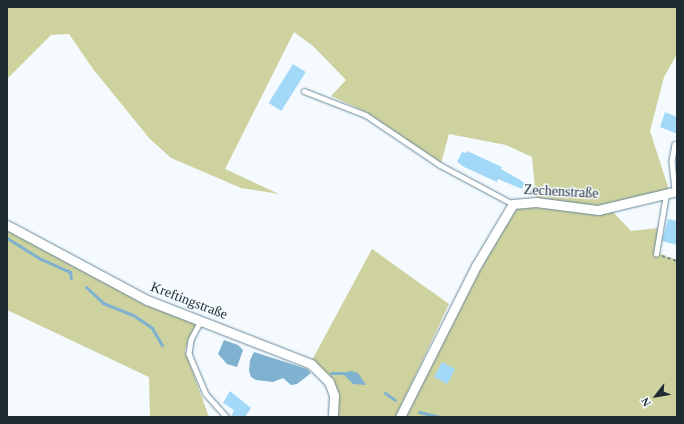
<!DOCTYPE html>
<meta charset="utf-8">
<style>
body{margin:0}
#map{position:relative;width:684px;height:424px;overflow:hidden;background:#f4fafe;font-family:Georgia,serif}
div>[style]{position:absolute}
.green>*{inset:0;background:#ced29e}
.water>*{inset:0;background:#7eb2d0}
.stream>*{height:3px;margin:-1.5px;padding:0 1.5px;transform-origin:1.5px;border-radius:1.5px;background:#7eb2d0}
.building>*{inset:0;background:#a3d9f8;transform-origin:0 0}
.path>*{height:1.5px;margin-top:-0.75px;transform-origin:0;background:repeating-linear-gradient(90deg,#7f898f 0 3px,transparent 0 6px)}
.roads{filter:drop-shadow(0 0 1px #68879a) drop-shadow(0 0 1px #68879a)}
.service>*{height:4.5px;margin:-2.25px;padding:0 2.25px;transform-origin:2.25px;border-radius:2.25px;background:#fff}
.minor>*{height:9px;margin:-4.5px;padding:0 4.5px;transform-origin:4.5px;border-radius:4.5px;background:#fff}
span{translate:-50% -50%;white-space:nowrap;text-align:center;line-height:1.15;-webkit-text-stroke:3px #f4fafe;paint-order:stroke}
.street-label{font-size:14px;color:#1f2c34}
.frame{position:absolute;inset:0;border:8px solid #1f2c34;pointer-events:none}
.north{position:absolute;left:636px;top:376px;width:40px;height:40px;-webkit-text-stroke:3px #f4fafe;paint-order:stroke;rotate:239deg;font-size:11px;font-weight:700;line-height:16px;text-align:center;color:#1f2c34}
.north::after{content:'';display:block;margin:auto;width:14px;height:18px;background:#1f2c34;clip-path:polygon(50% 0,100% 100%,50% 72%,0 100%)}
</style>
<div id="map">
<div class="green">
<div style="clip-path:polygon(7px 7px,677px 7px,677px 54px,664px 77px,650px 131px,669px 190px,599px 207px,536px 200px,532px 157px,506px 145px,449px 134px,441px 163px,366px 112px,331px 96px,346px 80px,313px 46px,294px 32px,225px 169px,279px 194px,241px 188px,171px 158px,149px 138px,93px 69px,69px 34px,51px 35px,7px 79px)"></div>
<div style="clip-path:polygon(535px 205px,599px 213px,612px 211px,631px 231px,658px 228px,655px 252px,677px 260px,677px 417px,403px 417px,512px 210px)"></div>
<div style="clip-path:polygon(7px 227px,48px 252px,197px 323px,185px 350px,209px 417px,150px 417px,149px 377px,7px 310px)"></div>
<div style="clip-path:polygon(372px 249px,449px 304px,396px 417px,336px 417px,336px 396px,311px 362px)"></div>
</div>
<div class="water">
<div style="clip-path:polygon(224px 340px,238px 345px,243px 350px,237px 367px,227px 364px,218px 354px)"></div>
<div style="clip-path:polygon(254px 352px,307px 369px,311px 373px,297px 384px,291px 385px,283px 378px,273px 382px,256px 380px,251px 377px,249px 371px,250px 360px)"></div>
<div style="clip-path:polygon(351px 371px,358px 373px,366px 385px,353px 384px,342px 373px)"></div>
</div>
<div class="stream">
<div style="left:7px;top:238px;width:40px;rotate:32deg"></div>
<div style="left:41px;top:259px;width:32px;rotate:24deg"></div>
<div style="left:70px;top:272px;width:6px;rotate:81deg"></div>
<div style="left:86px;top:287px;width:23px;rotate:43deg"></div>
<div style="left:103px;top:303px;width:32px;rotate:22deg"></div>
<div style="left:133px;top:315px;width:23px;rotate:34deg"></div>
<div style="left:152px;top:328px;width:20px;rotate:60deg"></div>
<div style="left:331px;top:373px;width:11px"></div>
<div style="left:385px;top:393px;width:12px;rotate:35deg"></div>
<div style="left:419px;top:412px;width:23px;rotate:13deg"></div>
</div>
<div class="building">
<div style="left:293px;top:64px;width:15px;height:46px;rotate:32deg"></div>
<div style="clip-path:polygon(665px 112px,677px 117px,677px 134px,660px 127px)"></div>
<div style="clip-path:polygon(467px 151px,502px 167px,501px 169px,525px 183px,522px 189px,498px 179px,497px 182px,464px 167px,457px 162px,462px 152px,466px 153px)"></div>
<div style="clip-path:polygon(668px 219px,677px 221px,677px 245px,662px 241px)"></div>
<div style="left:442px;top:362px;width:15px;height:17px;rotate:28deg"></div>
<div style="clip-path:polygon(230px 391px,251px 408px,245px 417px,231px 417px,234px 410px,223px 403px)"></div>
</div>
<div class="path">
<div style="left:662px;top:256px;width:16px;rotate:18deg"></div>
</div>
<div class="roads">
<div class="service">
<div style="left:304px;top:91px;width:66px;rotate:21.2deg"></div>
<div style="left:366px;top:115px;width:89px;rotate:34deg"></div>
<div style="left:440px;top:165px;width:83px;rotate:28.1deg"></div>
<div style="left:675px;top:144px;width:17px;rotate:100deg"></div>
<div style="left:672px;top:161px;width:30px;rotate:84deg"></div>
<div style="left:656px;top:254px;width:61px;rotate:-80.5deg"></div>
<div style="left:201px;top:321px;width:21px;rotate:118deg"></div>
<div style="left:191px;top:340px;width:14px;rotate:98deg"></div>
<div style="left:189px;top:354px;width:43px;rotate:67deg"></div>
<div style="left:206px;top:394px;width:31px;rotate:48deg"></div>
</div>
<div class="minor">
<div style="left:7px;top:225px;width:159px;rotate:28.2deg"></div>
<div style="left:147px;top:300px;width:176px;rotate:21.3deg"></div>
<div style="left:311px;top:364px;width:25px;rotate:45deg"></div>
<div style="left:329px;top:382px;width:14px;rotate:69deg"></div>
<div style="left:334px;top:395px;width:22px;rotate:93deg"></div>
<div style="left:400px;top:417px;width:169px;rotate:-63.3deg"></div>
<div style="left:476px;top:266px;width:72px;rotate:-59.2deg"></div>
<div style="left:513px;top:204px;width:23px;rotate:-5deg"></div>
<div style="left:536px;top:202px;width:63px;rotate:7.4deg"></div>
<div style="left:598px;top:210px;width:81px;rotate:-13.5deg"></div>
</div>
</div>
<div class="street-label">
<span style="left:561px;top:192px;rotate:3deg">Zechenstraße</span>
<span style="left:189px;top:301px;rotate:21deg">Kreftingstraße</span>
</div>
<div class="frame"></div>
<div class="north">N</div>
</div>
